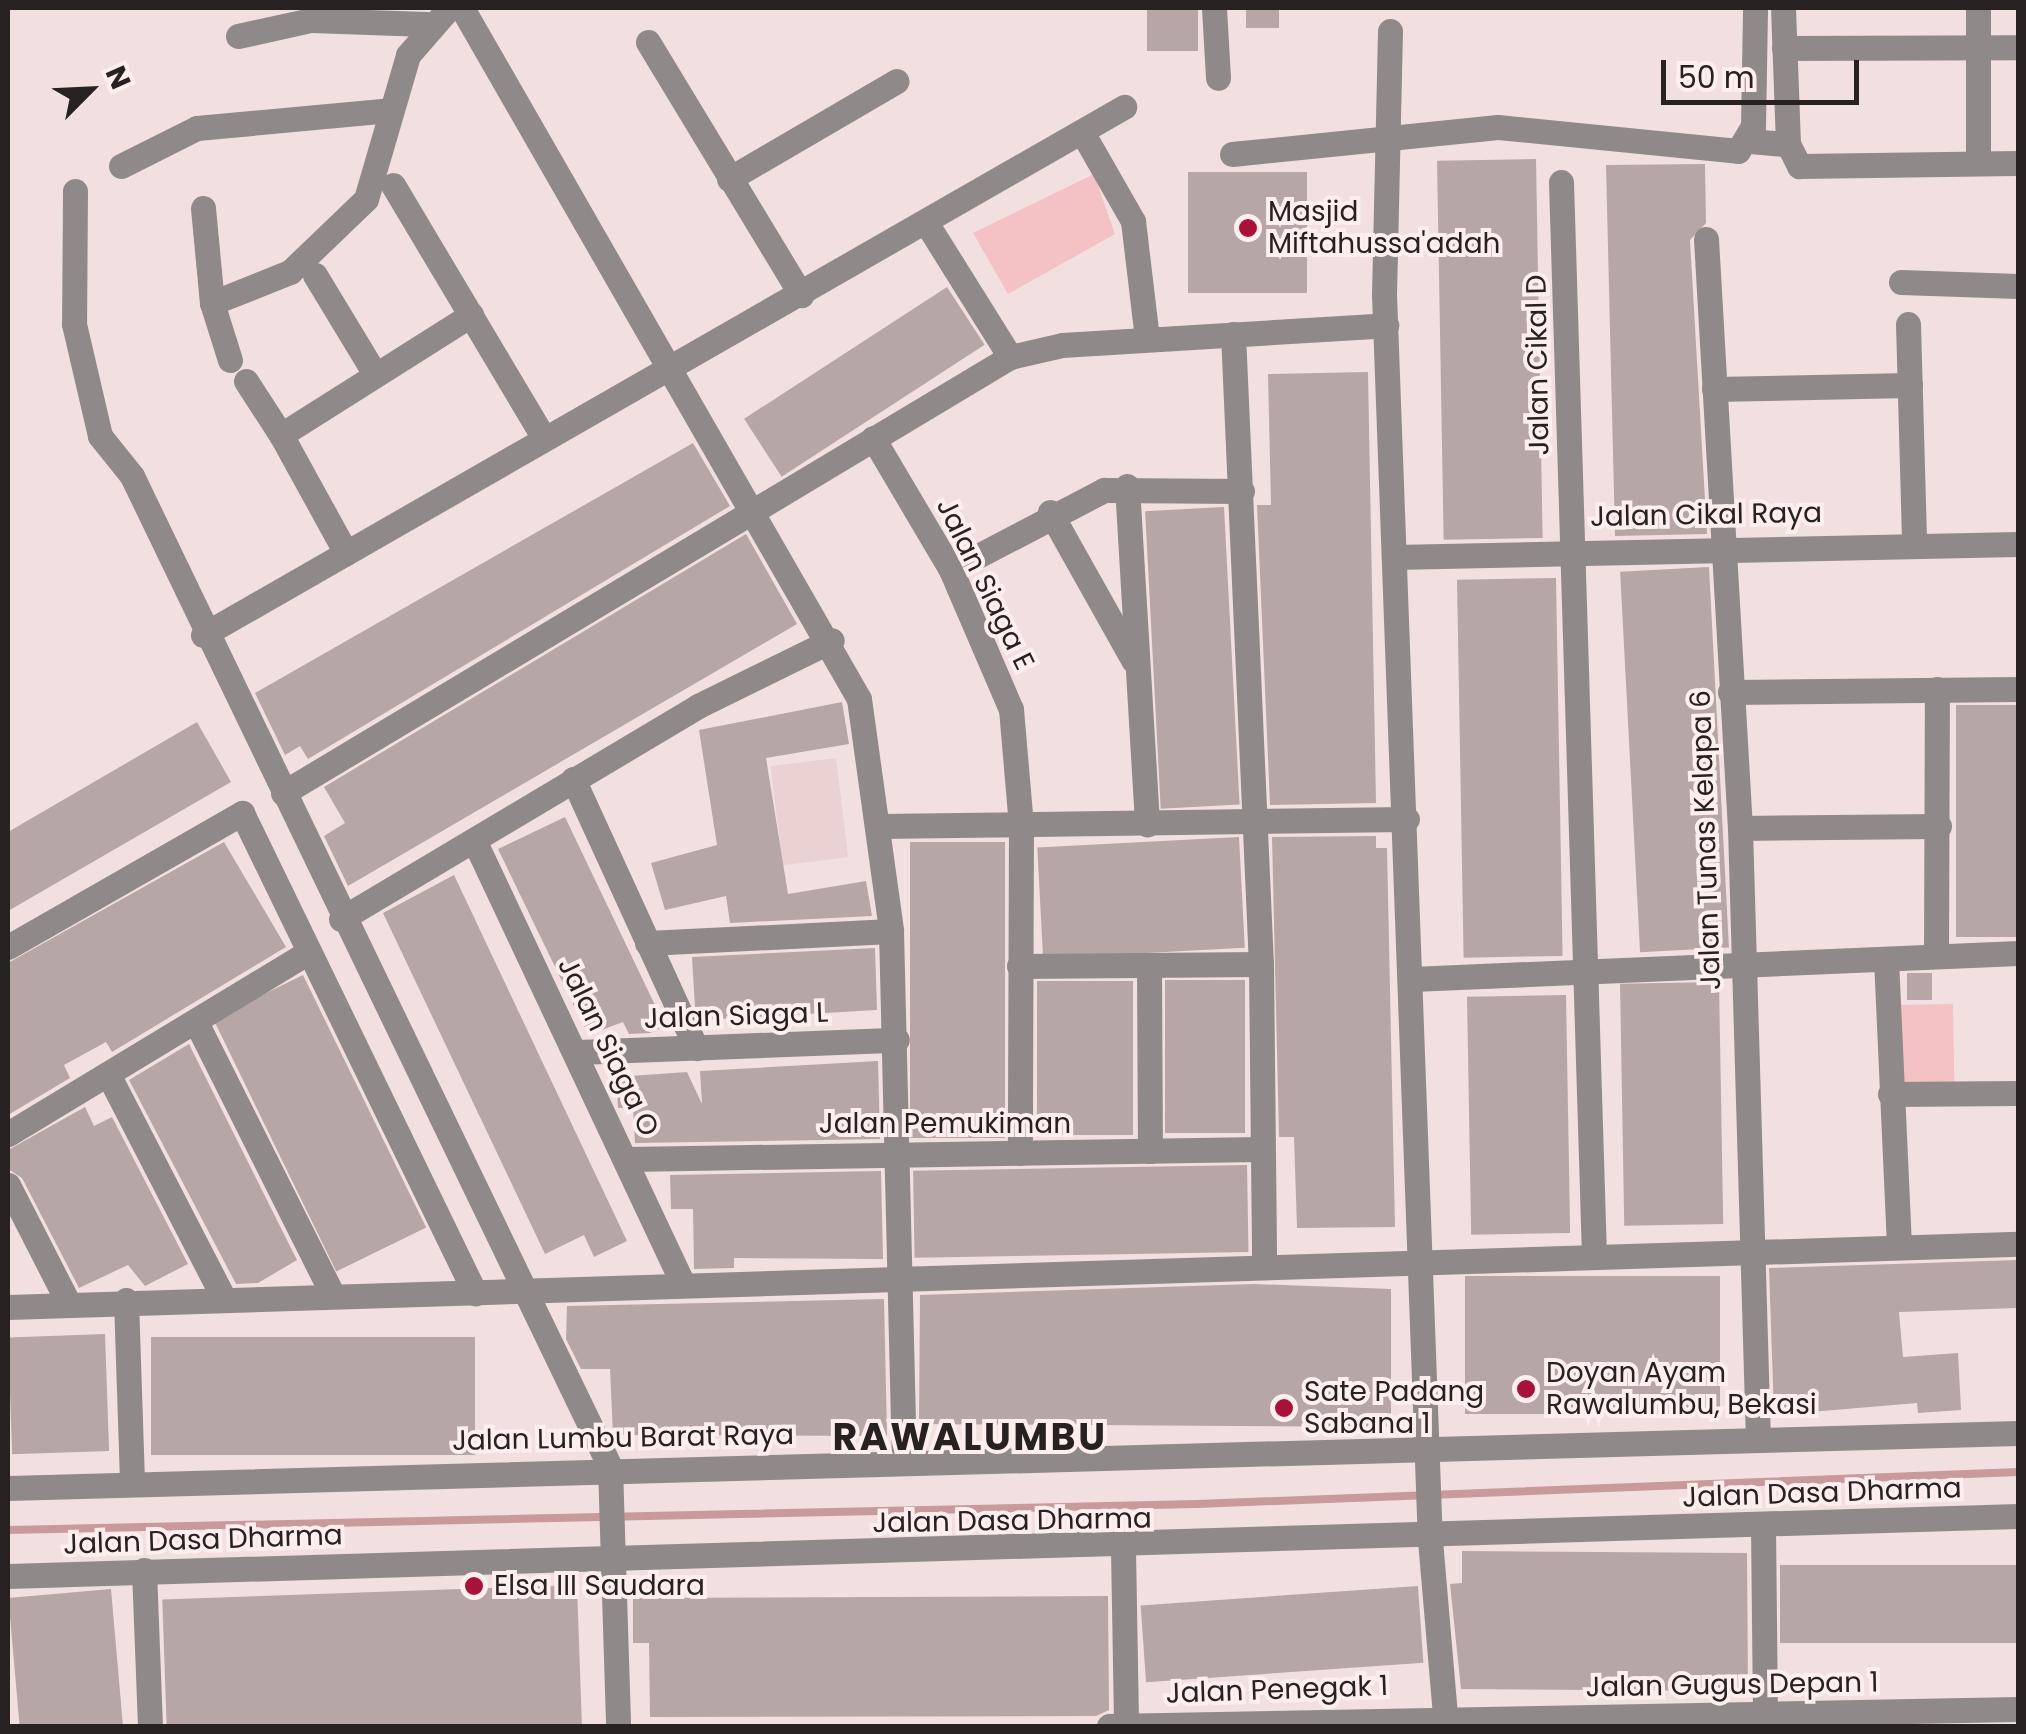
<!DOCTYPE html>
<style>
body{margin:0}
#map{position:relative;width:2026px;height:1734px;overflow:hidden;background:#f2e0e1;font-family:Poppins,sans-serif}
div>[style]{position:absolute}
.built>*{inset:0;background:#ebd2d2;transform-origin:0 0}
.green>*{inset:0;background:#f4c2c4;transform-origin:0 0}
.stream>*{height:8px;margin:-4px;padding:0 4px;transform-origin:4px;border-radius:4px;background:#c99a9c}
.building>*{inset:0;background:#b6a6a6;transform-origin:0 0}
.minor>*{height:25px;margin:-12.5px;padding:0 12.5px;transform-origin:12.5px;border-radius:12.5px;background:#90898a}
.dots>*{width:28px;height:28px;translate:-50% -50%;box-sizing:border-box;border:5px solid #fee;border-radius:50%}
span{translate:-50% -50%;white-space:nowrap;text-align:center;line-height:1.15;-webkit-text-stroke:8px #fee;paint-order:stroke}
.poi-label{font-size:28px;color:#272121}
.left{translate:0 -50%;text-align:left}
.street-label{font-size:28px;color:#272121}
.district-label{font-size:38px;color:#272121;font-weight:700;letter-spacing:2.5px}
.frame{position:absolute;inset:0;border:10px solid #272121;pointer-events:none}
.north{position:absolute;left:40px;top:40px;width:100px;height:100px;-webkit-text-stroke:8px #fee;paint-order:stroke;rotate:66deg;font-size:28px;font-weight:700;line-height:40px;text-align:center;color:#272121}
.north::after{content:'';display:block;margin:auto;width:35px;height:45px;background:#272121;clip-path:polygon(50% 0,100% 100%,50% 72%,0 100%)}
.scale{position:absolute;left:1661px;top:60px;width:198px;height:45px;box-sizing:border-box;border:5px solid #272121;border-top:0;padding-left:12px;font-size:30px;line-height:35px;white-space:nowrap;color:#272121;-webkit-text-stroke:8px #fee;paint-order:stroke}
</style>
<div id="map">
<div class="built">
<div style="left:836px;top:758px;width:100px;height:66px;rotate:83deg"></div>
</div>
<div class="green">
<div style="clip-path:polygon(1094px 174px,1115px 234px,1008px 294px,973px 233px)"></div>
<div style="left:1953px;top:1004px;width:83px;height:60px;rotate:89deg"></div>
</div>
<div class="stream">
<div style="left:8px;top:1530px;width:1189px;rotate:-1.25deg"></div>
<div style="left:1197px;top:1504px;width:822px;rotate:-2.23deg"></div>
</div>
<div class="building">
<div style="left:1147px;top:8px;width:51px;height:43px"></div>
<div style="left:1246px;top:8px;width:33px;height:20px"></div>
<div style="left:1536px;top:159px;width:379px;height:99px;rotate:89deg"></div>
<div style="clip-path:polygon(1705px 164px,1706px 223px,1690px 240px,1707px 534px,1615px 536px,1606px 165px)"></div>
<div style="left:1188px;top:172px;width:119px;height:121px"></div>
<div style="left:947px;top:287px;width:69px;height:242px;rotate:57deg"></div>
<div style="clip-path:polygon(1368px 372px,1376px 803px,1270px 805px,1257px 505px,1271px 505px,1268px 374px)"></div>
<div style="clip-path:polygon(693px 443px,730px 506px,308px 759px,300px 746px,285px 755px,255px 693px)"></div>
<div style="left:1224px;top:507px;width:298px;height:79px;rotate:87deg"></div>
<div style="clip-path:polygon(746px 534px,797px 624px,348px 886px,324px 836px,345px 823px,324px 787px)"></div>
<div style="left:1709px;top:567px;width:381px;height:89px;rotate:87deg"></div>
<div style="left:1556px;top:578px;width:378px;height:99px;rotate:89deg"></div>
<div style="clip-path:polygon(842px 702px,849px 744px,766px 758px,788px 894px,866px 881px,872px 916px,730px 923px,726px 896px,665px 910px,651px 863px,717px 845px,699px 730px)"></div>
<div style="left:2018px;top:705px;width:232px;height:62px;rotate:90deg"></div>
<div style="clip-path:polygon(197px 722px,231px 782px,8px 911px,8px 832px)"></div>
<div style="clip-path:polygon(565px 817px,665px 1026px,650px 1033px,629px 1034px,623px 1022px,588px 1035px,498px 849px)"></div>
<div style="clip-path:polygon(1376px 836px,1376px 848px,1387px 848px,1395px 1227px,1297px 1228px,1294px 1137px,1279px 1137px,1272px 837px)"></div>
<div style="left:1239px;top:837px;width:111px;height:202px;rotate:87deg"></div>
<div style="clip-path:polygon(224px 842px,286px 947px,112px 1052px,106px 1042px,64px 1065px,70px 1078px,8px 1115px,8px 963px)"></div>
<div style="left:910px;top:842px;width:95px;height:296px"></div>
<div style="clip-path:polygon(454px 875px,627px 1241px,594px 1257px,584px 1235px,545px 1254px,383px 913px)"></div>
<div style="clip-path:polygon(875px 948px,877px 1010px,701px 1020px,695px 1008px,692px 957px)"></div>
<div style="left:1932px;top:973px;width:27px;height:25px;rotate:90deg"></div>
<div style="left:303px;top:975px;width:281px;height:100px;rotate:64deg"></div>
<div style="left:1245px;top:980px;width:153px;height:80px;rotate:90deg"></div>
<div style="left:1133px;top:981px;width:154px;height:96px;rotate:90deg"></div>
<div style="left:1719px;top:982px;width:242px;height:99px;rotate:89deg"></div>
<div style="left:1566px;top:995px;width:238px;height:99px;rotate:89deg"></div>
<div style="clip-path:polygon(189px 1044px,297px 1260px,258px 1283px,236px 1284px,129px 1080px)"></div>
<div style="clip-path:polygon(878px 1061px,880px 1139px,635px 1143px,633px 1107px,618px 1108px,616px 1077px,687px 1072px,702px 1104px,700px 1071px)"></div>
<div style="clip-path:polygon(85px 1107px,94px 1126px,112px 1117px,188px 1264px,145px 1286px,128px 1265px,79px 1288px,22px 1178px,8px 1169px,8px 1150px)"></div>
<div style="left:1247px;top:1165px;width:87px;height:334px;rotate:89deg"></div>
<div style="clip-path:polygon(881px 1171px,883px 1259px,734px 1258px,734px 1268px,694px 1269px,693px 1209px,671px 1209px,670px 1175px)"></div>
<div style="clip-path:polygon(2018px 1260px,2018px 1308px,1899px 1312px,1903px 1357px,1958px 1353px,1961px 1410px,1918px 1413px,1917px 1403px,1774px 1415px,1769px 1268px)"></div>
<div style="left:1720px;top:1276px;width:138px;height:255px;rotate:90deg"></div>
<div style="clip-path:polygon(1254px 1284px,1391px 1289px,1391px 1427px,919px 1424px,920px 1295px)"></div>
<div style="clip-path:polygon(884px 1299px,887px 1436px,613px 1435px,610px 1369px,581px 1369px,566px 1339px,567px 1306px)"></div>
<div style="left:105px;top:1334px;width:117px;height:97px;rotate:88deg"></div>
<div style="left:151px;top:1337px;width:324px;height:118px"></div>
<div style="clip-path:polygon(1462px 1551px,1747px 1553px,1748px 1691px,1461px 1689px,1450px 1584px,1462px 1583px)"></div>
<div style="left:2018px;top:1565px;width:78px;height:238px;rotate:90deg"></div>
<div style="left:577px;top:1585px;width:139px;height:415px;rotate:88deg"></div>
<div style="left:1418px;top:1586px;width:77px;height:278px;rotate:86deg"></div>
<div style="left:111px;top:1589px;width:137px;height:103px;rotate:85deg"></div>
<div style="clip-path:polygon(1108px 1596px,1109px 1710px,1096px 1716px,650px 1717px,649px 1643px,633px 1643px,633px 1598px)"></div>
</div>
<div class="minor">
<div style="left:462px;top:8px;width:797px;rotate:60.12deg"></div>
<div style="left:859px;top:699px;width:234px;rotate:82.1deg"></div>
<div style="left:891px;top:931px;width:531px;rotate:88.6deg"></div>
<div style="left:1214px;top:8px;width:70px;rotate:86.7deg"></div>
<div style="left:1978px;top:8px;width:155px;rotate:90deg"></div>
<div style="left:1390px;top:31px;width:263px;rotate:91.3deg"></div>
<div style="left:1384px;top:294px;width:1247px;rotate:87.89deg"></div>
<div style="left:1430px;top:1540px;width:187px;rotate:85.1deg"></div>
<div style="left:238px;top:36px;width:75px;rotate:-12.4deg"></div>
<div style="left:311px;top:20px;width:115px;rotate:2deg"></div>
<div style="left:648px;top:42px;width:296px;rotate:58.8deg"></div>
<div style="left:1784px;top:48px;width:234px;rotate:-0.2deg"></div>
<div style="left:1082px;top:132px;width:103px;rotate:60.2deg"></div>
<div style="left:1133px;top:221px;width:118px;rotate:83.2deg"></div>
<div style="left:1750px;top:141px;width:38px;rotate:5deg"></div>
<div style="left:1788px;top:144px;width:136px;rotate:-92.1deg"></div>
<div style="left:1788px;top:144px;width:25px;rotate:63deg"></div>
<div style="left:1799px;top:166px;width:219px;rotate:-0.8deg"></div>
<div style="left:1232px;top:154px;width:267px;rotate:-5.8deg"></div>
<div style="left:1498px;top:127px;width:241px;rotate:5.7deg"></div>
<div style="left:1738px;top:151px;width:29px;rotate:-59deg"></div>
<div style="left:1753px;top:126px;width:118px;rotate:-89deg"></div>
<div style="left:121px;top:166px;width:85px;rotate:-26.6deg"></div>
<div style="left:197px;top:128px;width:194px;rotate:-5.3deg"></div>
<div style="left:729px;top:179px;width:194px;rotate:-30.3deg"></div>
<div style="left:1561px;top:182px;width:1075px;rotate:88.24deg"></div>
<div style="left:393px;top:185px;width:295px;rotate:59.2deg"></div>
<div style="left:75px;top:191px;width:133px;rotate:90.4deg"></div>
<div style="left:74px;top:324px;width:115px;rotate:76.9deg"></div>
<div style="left:100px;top:436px;width:51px;rotate:51.3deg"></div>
<div style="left:132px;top:476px;width:1100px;rotate:64.25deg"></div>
<div style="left:610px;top:1467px;width:259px;rotate:88.2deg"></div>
<div style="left:203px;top:208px;width:95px;rotate:84.6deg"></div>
<div style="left:927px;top:224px;width:157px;rotate:58deg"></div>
<div style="left:1010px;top:357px;width:53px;rotate:-13deg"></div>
<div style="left:1062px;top:345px;width:325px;rotate:-3.5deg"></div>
<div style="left:1706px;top:239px;width:590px;rotate:86.7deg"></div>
<div style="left:1740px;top:828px;width:612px;rotate:88.32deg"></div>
<div style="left:315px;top:275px;width:116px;rotate:58.8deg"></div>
<div style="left:1901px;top:282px;width:117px;rotate:2deg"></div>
<div style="left:1908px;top:324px;width:219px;rotate:88.4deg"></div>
<div style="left:1233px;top:334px;width:631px;rotate:87.46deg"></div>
<div style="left:1261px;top:964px;width:301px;rotate:89.4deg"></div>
<div style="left:230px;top:360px;width:60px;rotate:-107.5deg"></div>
<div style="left:212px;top:303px;width:84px;rotate:-21.7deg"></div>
<div style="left:290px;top:272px;width:105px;rotate:-43.8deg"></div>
<div style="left:366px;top:199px;width:150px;rotate:-73.7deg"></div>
<div style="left:408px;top:55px;width:62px;rotate:-48.9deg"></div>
<div style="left:246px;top:381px;width:64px;rotate:57.1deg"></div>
<div style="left:1714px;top:389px;width:196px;rotate:-1.2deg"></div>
<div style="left:873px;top:438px;width:153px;rotate:59.4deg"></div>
<div style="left:951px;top:570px;width:151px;rotate:66.7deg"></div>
<div style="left:1011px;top:709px;width:117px;rotate:85.1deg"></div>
<div style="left:1021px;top:826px;width:327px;rotate:90.2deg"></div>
<div style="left:1127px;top:486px;width:339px;rotate:86.6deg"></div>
<div style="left:1050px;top:512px;width:170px;rotate:60.7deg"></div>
<div style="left:346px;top:553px;width:135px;rotate:-118.8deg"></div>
<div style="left:281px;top:435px;width:225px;rotate:-32.3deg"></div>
<div style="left:1394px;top:557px;width:624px;rotate:-1.19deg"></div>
<div style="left:951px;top:570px;width:173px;rotate:-27.6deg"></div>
<div style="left:1104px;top:490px;width:138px;rotate:0.4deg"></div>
<div style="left:203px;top:635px;width:1062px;rotate:-29.83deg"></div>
<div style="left:1730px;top:692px;width:288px;rotate:-0.6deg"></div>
<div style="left:573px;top:779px;width:296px;rotate:65.4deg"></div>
<div style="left:283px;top:793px;width:848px;rotate:-30.95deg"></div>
<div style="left:879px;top:826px;width:528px;rotate:-0.76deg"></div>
<div style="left:1740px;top:828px;width:199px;rotate:-0.6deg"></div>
<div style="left:474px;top:840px;width:488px;rotate:64.8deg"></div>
<div style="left:341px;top:919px;width:416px;rotate:-30.8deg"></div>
<div style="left:698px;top:706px;width:149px;rotate:-26.2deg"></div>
<div style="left:647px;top:943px;width:244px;rotate:-2.8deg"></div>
<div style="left:8px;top:947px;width:270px;rotate:-29.8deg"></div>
<div style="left:242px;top:813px;width:534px;rotate:64.11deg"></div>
<div style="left:1936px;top:956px;width:267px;rotate:-89.8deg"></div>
<div style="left:1886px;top:959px;width:286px;rotate:87.4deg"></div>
<div style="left:1019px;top:966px;width:242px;rotate:-0.5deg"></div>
<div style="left:1149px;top:967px;width:184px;rotate:89.7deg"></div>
<div style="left:1412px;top:979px;width:607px;rotate:-2.46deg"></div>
<div style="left:196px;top:1022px;width:303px;rotate:63.4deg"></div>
<div style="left:578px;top:1052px;width:319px;rotate:-2.2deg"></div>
<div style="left:109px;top:1076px;width:249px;rotate:62.7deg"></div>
<div style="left:1890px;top:1094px;width:128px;rotate:-0.4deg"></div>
<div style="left:8px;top:1134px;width:352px;rotate:-31.2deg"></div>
<div style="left:628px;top:1159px;width:633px;rotate:-0.91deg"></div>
<div style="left:8px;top:1185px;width:134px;rotate:62.9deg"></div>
<div style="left:126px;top:1300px;width:182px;rotate:88.1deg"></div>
<div style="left:8px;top:1307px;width:2011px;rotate:-1.8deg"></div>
<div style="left:8px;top:1488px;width:2011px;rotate:-1.57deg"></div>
<div style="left:1763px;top:1525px;width:201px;rotate:89.4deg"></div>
<div style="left:1123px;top:1549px;width:177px;rotate:89deg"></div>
<div style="left:144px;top:1570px;width:156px;rotate:87.8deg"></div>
<div style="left:8px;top:1576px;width:2011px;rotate:-1.71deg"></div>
<div style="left:1109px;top:1726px;width:909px;rotate:-1.07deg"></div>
</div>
<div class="dots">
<div style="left:1248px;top:228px;background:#a91238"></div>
<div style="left:1526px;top:1389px;background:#a91238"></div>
<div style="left:1284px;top:1408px;background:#a91238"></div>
<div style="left:474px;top:1586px;background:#a91238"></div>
</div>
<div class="poi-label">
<span class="left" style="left:1268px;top:228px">Masjid<br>Miftahussa'adah</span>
<span class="left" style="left:1546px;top:1389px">Doyan Ayam<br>Rawalumbu, Bekasi</span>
<span class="left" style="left:1304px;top:1408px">Sate Padang<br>Sabana 1</span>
<span class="left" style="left:494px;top:1586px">Elsa III Saudara</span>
</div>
<div class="street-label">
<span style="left:1538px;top:365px;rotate:-91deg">Jalan Cikal D</span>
<span style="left:1706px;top:515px;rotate:-1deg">Jalan Cikal Raya</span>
<span style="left:985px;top:584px;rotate:64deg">Jalan Siaga E</span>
<span style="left:1706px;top:840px;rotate:-92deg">Jalan Tunas Kelapa 6</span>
<span style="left:736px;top:1016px;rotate:-2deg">Jalan Siaga L</span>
<span style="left:608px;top:1047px;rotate:64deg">Jalan Siaga O</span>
<span style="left:945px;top:1124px">Jalan Pemukiman</span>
<span style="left:623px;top:1438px;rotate:-1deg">Jalan Lumbu Barat Raya</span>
<span style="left:1822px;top:1493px;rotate:-2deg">Jalan Dasa Dharma</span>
<span style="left:1012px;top:1521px;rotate:-1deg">Jalan Dasa Dharma</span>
<span style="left:203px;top:1540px;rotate:-2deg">Jalan Dasa Dharma</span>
<span style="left:1732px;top:1685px;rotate:-1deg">Jalan Gugus Depan 1</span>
<span style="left:1277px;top:1690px;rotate:-2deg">Jalan Penegak 1</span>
</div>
<div class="district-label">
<span style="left:970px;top:1437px">RAWALUMBU</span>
</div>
<div class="frame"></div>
<div class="north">N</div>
<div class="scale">50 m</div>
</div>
